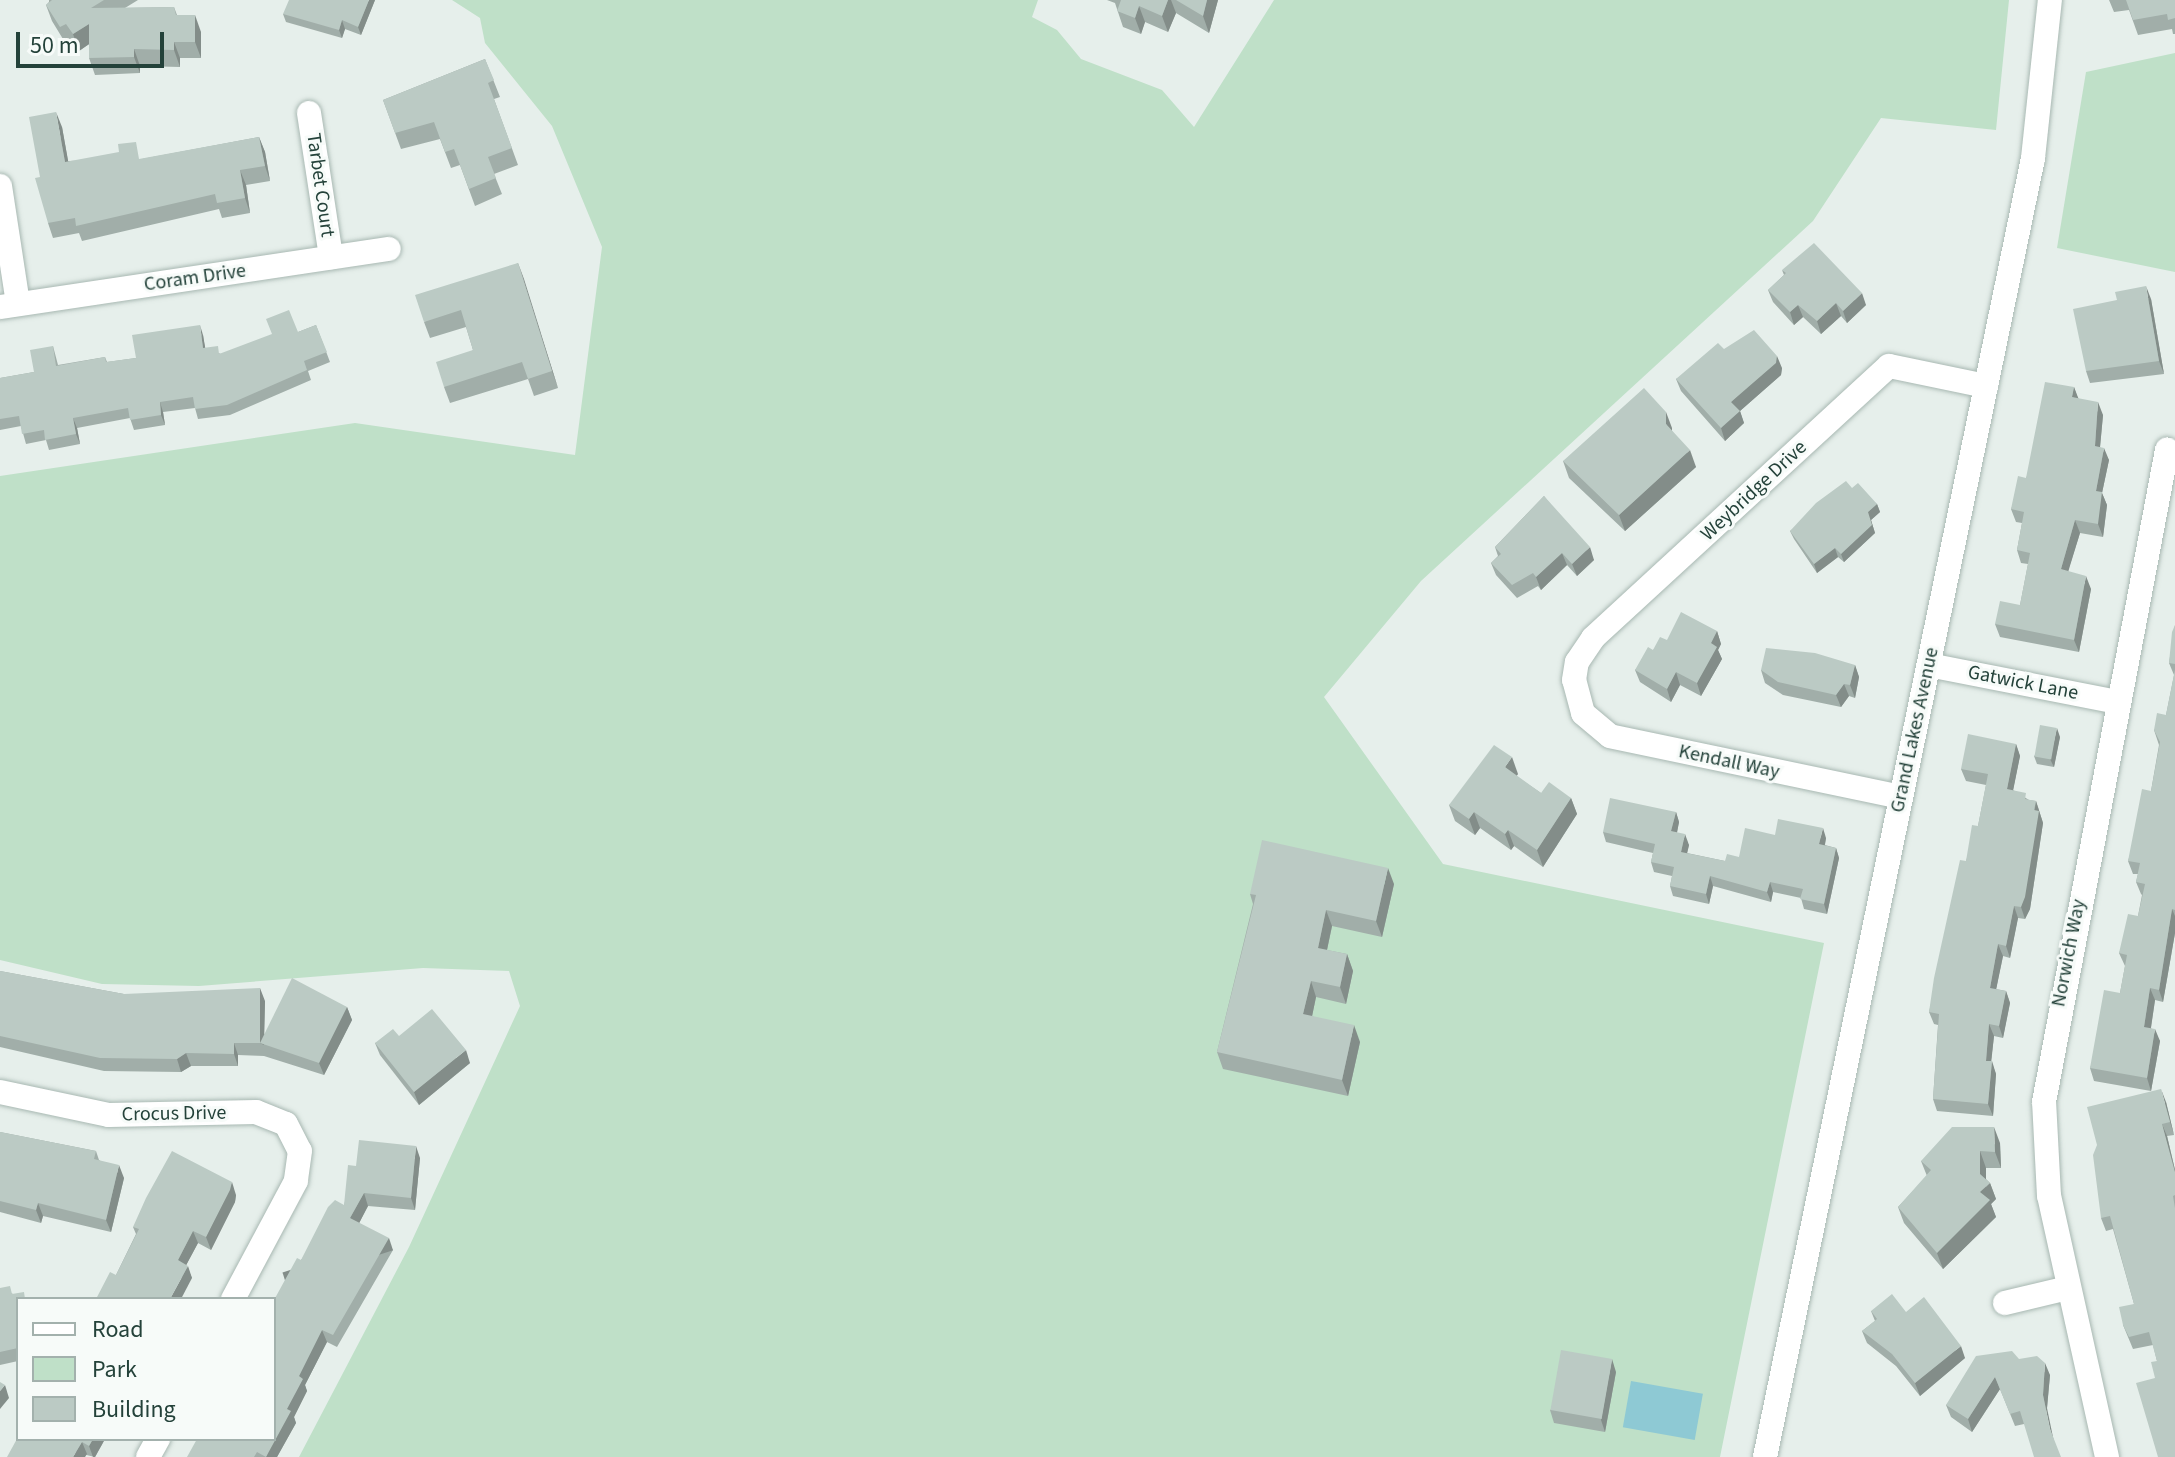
<!DOCTYPE html>
<style>
body{margin:0}
#map{position:relative;width:2175px;height:1457px;overflow:hidden;background:#e6efeb;font-family:"Source Sans 3",sans-serif}
div>[style]{position:absolute}
.green>*{inset:0;background:#bfe0c8}
.water>*{inset:0;background:#8ec9d4;transform-origin:0 0}
.roads{filter:drop-shadow(0 0 2px #a8b8b2) drop-shadow(0 0 2px #a8b8b2)}
.minor>*{height:24px;margin:-12px;padding:0 12px;transform-origin:12px;border-radius:12px;background:#fff}
.wall>*{inset:0;background:#a1aea9}
.shaded-wall>*{inset:0;background:#838d89;transform-origin:0 0}
.building>*{inset:0;background:#bbcac4;transform-origin:0 0}
span{translate:-50% -50%;white-space:nowrap;text-align:center;line-height:1.15;-webkit-text-stroke:6px #f7fbf9;paint-order:stroke}
.street-label{font-size:20px;color:#24423a}
.legend{position:absolute;left:16px;top:1297px;width:260px;height:144px;box-sizing:border-box;background:#f7fbf9;border:2px solid #a3b1ad;margin:0;padding:10px 14px;list-style:none;font-size:24px;color:#24423a}
.legend li{display:flex;align-items:center;gap:16px;height:40px}
.legend b{width:40px;border:2px solid #a3b1ad}
.scale{position:absolute;left:16px;top:32px;width:148px;height:36px;box-sizing:border-box;border:4px solid #24423a;border-top:0;padding-left:10px;font-size:24px;line-height:28px;white-space:nowrap;color:#24423a;-webkit-text-stroke:6px #f7fbf9;paint-order:stroke}
</style>
<div id="map">
<div class="green">
<div style="clip-path:polygon(452px 0,1038px 0,1032px 17px,1057px 30px,1081px 59px,1162px 90px,1194px 127px,1274px 0,2009px 0,1996px 130px,1881px 118px,1813px 221px,1421px 581px,1324px 697px,1443px 864px,1824px 943px,1720px 1457px,299px 1457px,409px 1247px,520px 1006px,509px 971px,423px 968px,199px 986px,102px 984px,0 960px,0 476px,355px 423px,575px 455px,602px 247px,552px 126px,485px 43px,480px 18px)"></div>
<div style="clip-path:polygon(2175px 53px,2175px 272px,2057px 248px,2086px 72px)"></div>
</div>
<div class="water">
<div style="left:1631px;top:1381px;width:73px;height:47px;rotate:10deg"></div>
</div>
<div class="roads">
<div class="minor">
<div style="left:309px;top:113px;width:146px;rotate:81.3deg"></div>
<div style="left:0;top:186px;width:119px;rotate:81.3deg"></div>
<div style="left:0;top:307px;width:393px;rotate:-8.5deg"></div>
<div style="left:1929px;top:665px;width:193px;rotate:11.1deg"></div>
<div style="left:1901px;top:797px;width:297px;rotate:-168.2deg"></div>
<div style="left:1610px;top:736px;width:35px;rotate:-140deg"></div>
<div style="left:1583px;top:713px;width:34px;rotate:-105deg"></div>
<div style="left:1574px;top:680px;width:18px;rotate:-81deg"></div>
<div style="left:1577px;top:662px;width:29px;rotate:-56deg"></div>
<div style="left:1593px;top:638px;width:402px;rotate:-42.6deg"></div>
<div style="left:1889px;top:366px;width:99px;rotate:11.7deg"></div>
<div style="left:0;top:1092px;width:111px;rotate:11.9deg"></div>
<div style="left:109px;top:1115px;width:147px;rotate:-1.2deg"></div>
<div style="left:256px;top:1112px;width:32px;rotate:22deg"></div>
<div style="left:286px;top:1124px;width:30px;rotate:63deg"></div>
<div style="left:300px;top:1151px;width:30px;rotate:98deg"></div>
<div style="left:296px;top:1181px;width:134px;rotate:118.1deg"></div>
<div style="left:2005px;top:1303px;width:65px;rotate:-13.4deg"></div>
<div style="left:148px;top:1457px;width:21px;rotate:-61deg"></div>
<div style="left:1765px;top:1457px;width:1326px;rotate:-78.34deg"></div>
<div style="left:2033px;top:158px;width:159px;rotate:-83.9deg"></div>
<div style="left:2107px;top:1457px;width:267px;rotate:-102.5deg"></div>
<div style="left:2049px;top:1196px;width:94px;rotate:-93deg"></div>
<div style="left:2044px;top:1102px;width:664px;rotate:-79.32deg"></div>
</div>
</div>
<div class="wall">
<div style="clip-path:polygon(49px 0,138px 0,125px 8px,174px 7px,177px 15px,201px 32px,201px 58px,180px 58px,180px 67px,140px 66px,140px 73px,95px 75px,89px 58px,89px 44px,79px 51px,72px 40px,66px 44px,52px 21px,46px 5px,49px 2px)"></div>
<div style="clip-path:polygon(375px 0,361px 35px,345px 29px,342px 38px,286px 22px,283px 14px)"></div>
<div style="clip-path:polygon(1107px 0,1218px 0,1209px 33px,1176px 13px,1168px 32px,1145px 22px,1141px 34px,1123px 27px,1115px 3px)"></div>
<div style="clip-path:polygon(2109px 0,2175px 0,2175px 34px,2173px 34px,2172px 29px,2138px 35px,2129px 10px,2114px 12px)"></div>
<div style="clip-path:polygon(485px 59px,500px 97px,494px 99px,518px 165px,494px 174px,502px 194px,475px 206px,460px 165px,451px 168px,440px 139px,401px 149px,383px 100px)"></div>
<div style="clip-path:polygon(62px 127px,68px 161px,142px 159px,259px 137px,265px 152px,270px 181px,246px 185px,250px 213px,222px 218px,219px 209px,82px 241px,79px 233px,53px 238px,48px 223px)"></div>
<div style="clip-path:polygon(518px 263px,558px 388px,534px 396px,528px 379px,450px 403px,444px 387px,473px 350px,466px 327px,430px 338px,424px 322px)"></div>
<div style="clip-path:polygon(1782px 270px,1866px 305px,1847px 323px,1841px 316px,1821px 334px,1803px 317px,1794px 325px,1773px 302px,1768px 290px,1784px 275px)"></div>
<div style="clip-path:polygon(2151px 299px,2164px 374px,2090px 383px,2086px 371px,2117px 300px)"></div>
<div style="clip-path:polygon(316px 325px,330px 362px,308px 371px,311px 380px,230px 415px,198px 419px,195px 408px,163px 412px,165px 425px,134px 430px,130px 418px,77px 428px,80px 444px,49px 450px,46px 440px,26px 444px,21px 426px,0 430px,0 378px,34px 372px,53px 346px,58px 365px,105px 357px,107px 362px,136px 358px,203px 335px,205px 348px,221px 354px,298px 332px)"></div>
<div style="clip-path:polygon(1724px 349px,1782px 368px,1781px 375px,1740px 411px,1744px 423px,1725px 441px,1681px 391px,1676px 379px)"></div>
<div style="clip-path:polygon(2074px 387px,2078px 399px,2103px 415px,2100px 447px,2109px 460px,2102px 493px,2107px 505px,2103px 537px,2080px 533px,2068px 571px,2091px 589px,2079px 652px,2000px 637px,1995px 624px,2020px 605px,2028px 564px,2021px 563px,2017px 550px,2022px 523px,2016px 522px,2011px 509px,2026px 478px)"></div>
<div style="clip-path:polygon(1672px 428px,1672px 431px,1696px 467px,1625px 531px,1569px 478px,1563px 461px)"></div>
<div style="clip-path:polygon(1852px 488px,1877px 504px,1880px 512px,1871px 520px,1875px 533px,1844px 562px,1838px 557px,1817px 573px,1794px 539px,1790px 531px)"></div>
<div style="clip-path:polygon(1544px 496px,1594px 560px,1577px 576px,1567px 565px,1541px 590px,1538px 586px,1517px 598px,1496px 575px,1491px 563px,1498px 556px,1495px 547px)"></div>
<div style="clip-path:polygon(2175px 625px,2175px 933px,2163px 1002px,2155px 1000px,2151px 1028px,2160px 1041px,2151px 1091px,2094px 1081px,2090px 1068px,2120px 993px,2125px 966px,2119px 953px,2138px 916px,2142px 895px,2141px 894px,2136px 882px,2138px 874px,2133px 874px,2128px 861px,2151px 791px,2159px 745px,2154px 730px,2166px 715px,2174px 675px,2169px 663px)"></div>
<div style="clip-path:polygon(1717px 631px,1721px 644px,1718px 650px,1722px 659px,1701px 696px,1680px 685px,1671px 702px,1640px 682px,1635px 670px,1653px 650px,1667px 640px)"></div>
<div style="clip-path:polygon(1855px 665px,1859px 677px,1855px 698px,1849px 696px,1841px 707px,1783px 695px,1765px 683px,1761px 670px)"></div>
<div style="clip-path:polygon(2060px 737px,2054px 767px,2037px 764px,2034px 756px)"></div>
<div style="clip-path:polygon(2016px 744px,2020px 756px,2013px 790px,2029px 800px,2036px 801px,2043px 823px,2030px 909px,2025px 919px,2018px 918px,2010px 958px,2003px 956px,1996px 989px,2006px 991px,2010px 1003px,2003px 1038px,1994px 1036px,1991px 1061px,1996px 1074px,1993px 1116px,1937px 1111px,1933px 1099px,1938px 1025px,1934px 1024px,1929px 1012px,1966px 861px,1978px 826px,1986px 785px,1966px 781px,1961px 769px)"></div>
<div style="clip-path:polygon(1518px 774px,1516px 776px,1541px 793px,1571px 798px,1577px 814px,1543px 867px,1514px 846px,1511px 850px,1480px 828px,1475px 835px,1455px 821px,1449px 805px)"></div>
<div style="clip-path:polygon(1676px 812px,1679px 822px,1677px 833px,1689px 845px,1687px 853px,1725px 861px,1739px 857px,1775px 835px,1826px 838px,1825px 845px,1836px 848px,1839px 858px,1827px 914px,1804px 909px,1801px 898px,1773px 892px,1771px 902px,1713px 886px,1709px 904px,1673px 896px,1670px 886px,1672px 876px,1654px 872px,1651px 862px,1653px 853px,1606px 842px,1603px 832px)"></div>
<div style="clip-path:polygon(1394px 884px,1382px 937px,1332px 926px,1327px 950px,1347px 954px,1353px 971px,1346px 1004px,1316px 997px,1312px 1016px,1360px 1042px,1348px 1096px,1223px 1069px,1217px 1052px,1253px 904px,1250px 894px)"></div>
<div style="clip-path:polygon(0 971px,124px 994px,265px 1001px,264px 1034px,347px 1007px,352px 1020px,324px 1075px,264px 1056px,238px 1055px,238px 1066px,191px 1066px,181px 1072px,104px 1071px,0 1047px)"></div>
<div style="clip-path:polygon(399px 1036px,470px 1063px,419px 1105px,380px 1055px,375px 1043px)"></div>
<div style="clip-path:polygon(2166px 1102px,2174px 1135px,2167px 1136px,2175px 1170px,2175px 1457px,2155px 1378px,2157px 1361px,2153px 1345px,2133px 1349px,2123px 1325px,2134px 1304px,2113px 1229px,2106px 1231px,2101px 1218px)"></div>
<div style="clip-path:polygon(0 1132px,96px 1151px,99px 1160px,124px 1178px,111px 1232px,43px 1216px,41px 1223px,0 1212px)"></div>
<div style="clip-path:polygon(2000px 1143px,2001px 1168px,1986px 1168px,1986px 1179px,1990px 1183px,1996px 1199px,1991px 1204px,1996px 1217px,1943px 1269px,1904px 1223px,1898px 1207px,1927px 1176px,1921px 1161px)"></div>
<div style="clip-path:polygon(420px 1158px,415px 1210px,368px 1206px,359px 1223px,393px 1250px,337px 1347px,327px 1342px,305px 1385px,307px 1391px,294px 1417px,296px 1423px,277px 1457px,187px 1457px,274px 1439px,301px 1260px,344px 1205px,356px 1166px)"></div>
<div style="clip-path:polygon(236px 1195px,235px 1202px,211px 1250px,198px 1243px,186px 1265px,192px 1278px,116px 1275px,136px 1234px,133px 1227px)"></div>
<div style="clip-path:polygon(0 1288px,13px 1294px,18px 1299px,18px 1361px,0 1365px)"></div>
<div style="clip-path:polygon(1871px 1311px,1906px 1312px,1965px 1358px,1920px 1396px,1896px 1366px,1867px 1343px,1862px 1331px,1875px 1321px)"></div>
<div style="clip-path:polygon(2019px 1359px,2050px 1375px,2047px 1408px,2024px 1424px,2015px 1426px,2000px 1389px,1972px 1432px,1951px 1417px,1946px 1405px)"></div>
<div style="clip-path:polygon(1616px 1372px,1605px 1432px,1554px 1423px,1550px 1410px)"></div>
<div style="clip-path:polygon(18px 1439px,105px 1439px,95px 1457px)"></div>
</div>
<div class="shaded-wall">
<div style="clip-path:polygon(369px 0,375px 0,361px 35px,358px 27px)"></div>
<div style="clip-path:polygon(1168px 0,1171px 0,1176px 13px,1168px 32px,1162px 16px)"></div>
<div style="clip-path:polygon(1207px 0,1218px 0,1209px 33px,1203px 16px)"></div>
<div style="clip-path:polygon(1139px 6px,1145px 22px,1141px 34px,1135px 18px)"></div>
<div style="clip-path:polygon(195px 15px,201px 32px,201px 58px,195px 42px)"></div>
<div style="clip-path:polygon(342px 20px,345px 29px,342px 38px,339px 30px)"></div>
<div style="clip-path:polygon(89px 24px,95px 40px,79px 51px,73px 34px)"></div>
<div style="clip-path:polygon(174px 42px,180px 58px,180px 67px,174px 50px)"></div>
<div style="clip-path:polygon(134px 49px,140px 66px,140px 73px,134px 57px)"></div>
<div style="clip-path:polygon(56px 112px,62px 127px,71px 177px,65px 162px)"></div>
<div style="clip-path:polygon(259px 137px,265px 152px,270px 181px,265px 166px)"></div>
<div style="clip-path:polygon(240px 170px,246px 185px,250px 213px,245px 198px)"></div>
<div style="clip-path:polygon(518px 263px,524px 279px,558px 388px,552px 371px)"></div>
<div style="clip-path:polygon(2146px 286px,2151px 299px,2164px 374px,2159px 361px)"></div>
<div style="clip-path:polygon(1862px 293px,1866px 305px,1847px 323px,1843px 311px)"></div>
<div style="clip-path:polygon(1836px 303px,1841px 316px,1821px 334px,1817px 321px)"></div>
<div style="clip-path:polygon(1798px 305px,1803px 317px,1794px 325px,1790px 312px)"></div>
<div style="clip-path:polygon(200px 325px,203px 335px,207px 358px,203px 348px)"></div>
<div style="clip-path:polygon(1777px 356px,1782px 368px,1781px 375px,1740px 411px,1744px 423px,1725px 441px,1721px 428px,1731px 402px)"></div>
<div style="clip-path:polygon(2074px 387px,2079px 400px,2072px 397px)"></div>
<div style="clip-path:polygon(160px 402px,163px 412px,165px 425px,161px 415px)"></div>
<div style="clip-path:polygon(2098px 402px,2103px 415px,2099px 458px,2095px 446px)"></div>
<div style="clip-path:polygon(1666px 412px,1672px 428px,1672px 441px,1666px 424px)"></div>
<div style="clip-path:polygon(73px 418px,77px 428px,80px 444px,76px 434px)"></div>
<div style="clip-path:polygon(2104px 448px,2109px 460px,2102px 493px,2107px 505px,2103px 537px,2098px 524px,2096px 491px)"></div>
<div style="clip-path:polygon(1690px 450px,1696px 467px,1625px 531px,1619px 515px)"></div>
<div style="clip-path:polygon(1877px 504px,1880px 512px,1871px 520px,1875px 533px,1844px 562px,1841px 554px,1868px 512px)"></div>
<div style="clip-path:polygon(2075px 520px,2080px 533px,2065px 582px,2061px 569px)"></div>
<div style="clip-path:polygon(1590px 547px,1594px 560px,1577px 576px,1572px 564px)"></div>
<div style="clip-path:polygon(1835px 548px,1838px 557px,1817px 573px,1814px 564px)"></div>
<div style="clip-path:polygon(1562px 553px,1567px 565px,1541px 590px,1536px 577px)"></div>
<div style="clip-path:polygon(2086px 576px,2091px 589px,2079px 652px,2074px 640px)"></div>
<div style="clip-path:polygon(1717px 631px,1721px 644px,1718px 650px,1722px 659px,1701px 696px,1697px 683px,1711px 643px)"></div>
<div style="clip-path:polygon(1855px 665px,1859px 677px,1855px 698px,1850px 685px)"></div>
<div style="clip-path:polygon(1676px 672px,1680px 685px,1671px 702px,1667px 689px)"></div>
<div style="clip-path:polygon(1844px 684px,1849px 696px,1841px 707px,1836px 695px)"></div>
<div style="clip-path:polygon(2057px 728px,2060px 737px,2054px 767px,2050px 759px)"></div>
<div style="clip-path:polygon(2016px 744px,2020px 756px,2011px 801px,2007px 789px)"></div>
<div style="clip-path:polygon(1512px 757px,1518px 774px,1511px 784px,1505px 767px)"></div>
<div style="clip-path:polygon(1571px 798px,1577px 814px,1543px 867px,1537px 850px)"></div>
<div style="clip-path:polygon(2036px 801px,2043px 823px,2030px 909px,2025px 919px,2021px 907px)"></div>
<div style="clip-path:polygon(1474px 812px,1480px 828px,1475px 835px,1469px 819px)"></div>
<div style="clip-path:polygon(1676px 812px,1679px 822px,1675px 842px,1671px 831px)"></div>
<div style="clip-path:polygon(1823px 828px,1826px 838px,1823px 854px,1819px 844px)"></div>
<div style="clip-path:polygon(1508px 830px,1514px 846px,1511px 850px,1505px 834px)"></div>
<div style="clip-path:polygon(1685px 834px,1689px 845px,1685px 862px,1681px 852px)"></div>
<div style="clip-path:polygon(1836px 848px,1839px 858px,1827px 914px,1824px 904px)"></div>
<div style="clip-path:polygon(1388px 868px,1394px 884px,1382px 937px,1376px 921px)"></div>
<div style="clip-path:polygon(1710px 876px,1713px 886px,1709px 904px,1706px 894px)"></div>
<div style="clip-path:polygon(1770px 882px,1773px 892px,1771px 902px,1767px 892px)"></div>
<div style="clip-path:polygon(2014px 906px,2018px 918px,2010px 958px,2006px 946px)"></div>
<div style="clip-path:polygon(2172px 909px,2175px 916px,2175px 933px,2163px 1002px,2159px 990px)"></div>
<div style="clip-path:polygon(1326px 910px,1332px 926px,1324px 964px,1318px 948px)"></div>
<div style="clip-path:polygon(1998px 944px,2003px 956px,1994px 1000px,1990px 988px)"></div>
<div style="clip-path:polygon(1347px 954px,1353px 971px,1346px 1004px,1340px 987px)"></div>
<div style="clip-path:polygon(1311px 981px,1316px 997px,1309px 1031px,1303px 1014px)"></div>
<div style="clip-path:polygon(260px 988px,265px 1001px,264px 1045px,260px 1043px,264px 1056px,260px 1043px)"></div>
<div style="clip-path:polygon(2150px 988px,2155px 1000px,2149px 1040px,2144px 1027px)"></div>
<div style="clip-path:polygon(2006px 991px,2010px 1003px,2003px 1038px,1999px 1026px)"></div>
<div style="clip-path:polygon(347px 1007px,352px 1020px,324px 1075px,319px 1063px)"></div>
<div style="clip-path:polygon(1989px 1024px,1994px 1036px,1990px 1073px,1986px 1061px)"></div>
<div style="clip-path:polygon(1354px 1025px,1360px 1042px,1348px 1096px,1342px 1080px)"></div>
<div style="clip-path:polygon(2155px 1029px,2160px 1041px,2151px 1091px,2147px 1078px)"></div>
<div style="clip-path:polygon(234px 1043px,238px 1055px,238px 1066px,234px 1054px)"></div>
<div style="clip-path:polygon(466px 1050px,470px 1063px,419px 1105px,414px 1092px)"></div>
<div style="clip-path:polygon(186px 1053px,191px 1066px,181px 1072px,177px 1059px)"></div>
<div style="clip-path:polygon(1992px 1061px,1996px 1074px,1993px 1116px,1988px 1104px)"></div>
<div style="clip-path:polygon(2161px 1089px,2166px 1102px,2174px 1135px,2170px 1122px)"></div>
<div style="clip-path:polygon(2162px 1124px,2167px 1136px,2175px 1170px,2175px 1175px)"></div>
<div style="clip-path:polygon(1994px 1127px,2000px 1143px,2001px 1168px,1995px 1152px)"></div>
<div style="clip-path:polygon(416px 1146px,420px 1158px,415px 1210px,411px 1198px)"></div>
<div style="clip-path:polygon(1980px 1151px,1986px 1168px,1986px 1187px,1990px 1183px,1996px 1199px,1991px 1204px,1996px 1217px,1943px 1269px,1937px 1253px,1980px 1192px)"></div>
<div style="clip-path:polygon(119px 1165px,124px 1178px,111px 1232px,106px 1220px)"></div>
<div style="clip-path:polygon(232px 1182px,236px 1195px,235px 1202px,211px 1250px,206px 1237px)"></div>
<div style="clip-path:polygon(364px 1193px,368px 1206px,355px 1231px,350px 1218px)"></div>
<div style="clip-path:polygon(38px 1203px,43px 1216px,41px 1223px,36px 1210px)"></div>
<div style="clip-path:polygon(193px 1231px,198px 1243px,182px 1273px,178px 1260px)"></div>
<div style="left:389px;top:1238px;width:13px;height:112px;rotate:72deg"></div>
<div style="clip-path:polygon(188px 1266px,192px 1278px,181px 1299px,170px 1299px)"></div>
<div style="clip-path:polygon(322px 1330px,327px 1342px,305px 1385px,307px 1391px,294px 1417px,296px 1423px,277px 1457px,266px 1457px,299px 1376px)"></div>
<div style="clip-path:polygon(1961px 1346px,1965px 1358px,1920px 1396px,1915px 1383px)"></div>
<div style="clip-path:polygon(1612px 1359px,1616px 1372px,1605px 1432px,1601px 1420px)"></div>
<div style="clip-path:polygon(2045px 1363px,2050px 1375px,2047px 1408px,2054px 1442px,2050px 1429px,2043px 1395px)"></div>
<div style="clip-path:polygon(1995px 1377px,2000px 1389px,1972px 1432px,1968px 1419px)"></div>
<div style="clip-path:polygon(5px 1385px,9px 1398px,0 1409px,0 1391px)"></div>
<div style="clip-path:polygon(93px 1439px,105px 1439px,95px 1457px,93px 1457px,89px 1446px)"></div>
<div style="clip-path:polygon(82px 1442px,87px 1454px,85px 1457px,73px 1457px)"></div>
</div>
<div class="building">
<div style="clip-path:polygon(52px 0,104px 0,91px 8px,174px 7px,176px 15px,195px 15px,195px 42px,174px 42px,174px 50px,134px 49px,134px 57px,89px 58px,89px 24px,73px 34px,66px 24px,60px 27px,46px 5px)"></div>
<div style="clip-path:polygon(289px 0,369px 0,358px 27px,342px 20px,339px 30px,283px 14px)"></div>
<div style="clip-path:polygon(1120px 0,1168px 0,1162px 16px,1139px 6px,1135px 18px,1117px 11px,1121px 0)"></div>
<div style="clip-path:polygon(1176px 0,1207px 0,1203px 16px)"></div>
<div style="clip-path:polygon(2126px 0,2175px 0,2175px 18px,2168px 20px,2167px 14px,2133px 20px)"></div>
<div style="clip-path:polygon(485px 59px,494px 80px,488px 83px,512px 148px,488px 157px,496px 178px,469px 189px,454px 149px,445px 152px,434px 122px,395px 133px,383px 100px)"></div>
<div style="clip-path:polygon(56px 112px,65px 162px,119px 152px,118px 144px,136px 142px,139px 159px,259px 137px,265px 166px,240px 170px,245px 198px,217px 203px,215px 194px,76px 226px,75px 218px,48px 223px,35px 178px,40px 177px,29px 117px)"></div>
<div style="clip-path:polygon(1814px 243px,1862px 293px,1843px 311px,1836px 303px,1817px 321px,1798px 305px,1790px 312px,1768px 290px,1786px 273px,1782px 270px)"></div>
<div style="clip-path:polygon(518px 263px,552px 371px,528px 379px,522px 362px,444px 387px,436px 362px,473px 350px,461px 310px,424px 322px,415px 295px)"></div>
<div style="clip-path:polygon(2146px 286px,2159px 361px,2086px 371px,2073px 309px,2117px 300px,2115px 292px)"></div>
<div style="clip-path:polygon(289px 310px,298px 332px,316px 325px,327px 352px,304px 361px,307px 370px,227px 405px,195px 409px,193px 397px,160px 402px,161px 415px,130px 420px,128px 408px,73px 418px,76px 434px,45px 440px,44px 430px,22px 434px,19px 416px,0 419px,0 378px,34px 372px,30px 350px,53px 346px,56px 366px,105px 357px,106px 362px,136px 358px,132px 335px,200px 325px,203px 348px,218px 346px,219px 354px,272px 334px,266px 319px)"></div>
<div style="clip-path:polygon(1754px 330px,1777px 356px,1776px 363px,1731px 402px,1740px 411px,1721px 428px,1676px 379px,1718px 343px,1724px 349px)"></div>
<div style="clip-path:polygon(2045px 382px,2074px 387px,2072px 397px,2098px 402px,2095px 446px,2104px 448px,2096px 491px,2102px 492px,2098px 524px,2075px 520px,2061px 569px,2086px 576px,2074px 640px,1995px 624px,2000px 601px,2020px 605px,2030px 553px,2017px 550px,2024px 512px,2011px 509px,2018px 476px,2026px 478px)"></div>
<div style="clip-path:polygon(1644px 388px,1666px 412px,1666px 424px,1690px 450px,1619px 515px,1563px 461px)"></div>
<div style="clip-path:polygon(1846px 481px,1852px 488px,1858px 483px,1877px 504px,1868px 512px,1872px 525px,1841px 554px,1835px 548px,1814px 564px,1790px 531px,1816px 503px)"></div>
<div style="clip-path:polygon(1544px 496px,1590px 547px,1572px 564px,1562px 553px,1536px 577px,1533px 573px,1512px 585px,1491px 563px,1501px 554px,1495px 547px)"></div>
<div style="clip-path:polygon(1681px 612px,1717px 631px,1711px 643px,1717px 647px,1697px 683px,1676px 672px,1667px 689px,1635px 670px,1648px 647px,1653px 650px,1660px 637px,1667px 640px)"></div>
<div style="clip-path:polygon(2175px 625px,2175px 664px,2169px 663px,2172px 632px)"></div>
<div style="clip-path:polygon(1766px 648px,1815px 653px,1855px 665px,1850px 685px,1844px 684px,1836px 695px,1778px 682px,1761px 670px)"></div>
<div style="clip-path:polygon(2175px 670px,2175px 910px,2172px 909px,2159px 990px,2150px 988px,2144px 1027px,2155px 1029px,2147px 1078px,2090px 1068px,2104px 990px,2120px 993px,2127px 955px,2119px 953px,2128px 914px,2138px 916px,2145px 884px,2136px 882px,2140px 863px,2128px 861px,2142px 789px,2151px 791px,2160px 742px,2154px 730px,2157px 713px,2166px 715px)"></div>
<div style="left:2040px;top:725px;width:17px;height:32px;rotate:10deg"></div>
<div style="clip-path:polygon(1968px 734px,2016px 744px,2007px 789px,2026px 793px,2025px 799px,2036px 801px,2034px 810px,2039px 811px,2025px 897px,2021px 907px,2014px 906px,2006px 946px,1998px 944px,1990px 988px,2006px 991px,1999px 1026px,1989px 1024px,1986px 1061px,1992px 1061px,1988px 1104px,1933px 1099px,1939px 1014px,1929px 1012px,1934px 978px,1960px 860px,1966px 861px,1972px 825px,1978px 826px,1988px 774px,1961px 769px)"></div>
<div style="clip-path:polygon(1494px 745px,1512px 757px,1505px 767px,1541px 793px,1549px 782px,1571px 798px,1537px 850px,1508px 830px,1505px 834px,1474px 812px,1469px 819px,1449px 805px)"></div>
<div style="clip-path:polygon(1610px 798px,1676px 812px,1671px 831px,1685px 834px,1681px 852px,1725px 861px,1727px 854px,1739px 857px,1745px 828px,1775px 835px,1778px 819px,1823px 828px,1819px 844px,1836px 848px,1824px 904px,1800px 899px,1803px 889px,1770px 882px,1767px 892px,1710px 876px,1706px 894px,1670px 886px,1674px 867px,1651px 862px,1655px 844px,1603px 832px)"></div>
<div style="clip-path:polygon(1262px 840px,1388px 868px,1376px 921px,1326px 910px,1318px 948px,1347px 954px,1340px 987px,1311px 981px,1303px 1014px,1354px 1025px,1342px 1080px,1217px 1052px,1256px 895px,1250px 894px)"></div>
<div style="clip-path:polygon(0 971px,124px 994px,260px 988px,260px 1043px,234px 1043px,234px 1054px,186px 1053px,177px 1059px,100px 1058px,0 1036px)"></div>
<div style="clip-path:polygon(292px 978px,347px 1007px,319px 1063px,260px 1043px)"></div>
<div style="clip-path:polygon(432px 1009px,466px 1050px,414px 1092px,375px 1043px,393px 1029px,399px 1036px)"></div>
<div style="clip-path:polygon(2161px 1089px,2170px 1122px,2162px 1124px,2175px 1172px,2175px 1195px,2173px 1196px,2175px 1208px,2175px 1457px,2158px 1457px,2136px 1383px,2155px 1378px,2151px 1362px,2157px 1361px,2149px 1332px,2129px 1337px,2123px 1325px,2119px 1307px,2134px 1304px,2110px 1216px,2101px 1218px,2093px 1155px,2097px 1145px,2087px 1107px)"></div>
<div style="clip-path:polygon(1952px 1127px,1994px 1127px,1995px 1152px,1980px 1151px,1980px 1174px,1990px 1183px,1980px 1192px,1990px 1200px,1937px 1253px,1898px 1207px,1931px 1170px,1921px 1161px)"></div>
<div style="clip-path:polygon(0 1132px,96px 1151px,94px 1159px,119px 1165px,106px 1220px,38px 1203px,36px 1210px,0 1201px)"></div>
<div style="clip-path:polygon(359px 1140px,416px 1146px,411px 1198px,364px 1193px,350px 1218px,389px 1238px,333px 1335px,322px 1330px,299px 1376px,303px 1379px,287px 1409px,291px 1411px,266px 1457px,257px 1452px,254px 1457px,187px 1457px,197px 1439px,274px 1439px,274px 1300px,297px 1258px,301px 1260px,328px 1207px,335px 1200px,344px 1205px,348px 1165px,356px 1166px)"></div>
<div style="clip-path:polygon(172px 1151px,232px 1182px,230px 1190px,206px 1237px,193px 1231px,178px 1260px,188px 1266px,170px 1299px,96px 1299px,110px 1272px,116px 1275px,139px 1229px,133px 1227px,146px 1198px)"></div>
<div style="clip-path:polygon(10px 1286px,12px 1294px,24px 1292px,25px 1299px,18px 1299px,18px 1348px,0 1352px,0 1288px)"></div>
<div style="clip-path:polygon(1892px 1294px,1906px 1312px,1924px 1297px,1961px 1346px,1915px 1383px,1892px 1354px,1862px 1331px,1877px 1319px,1871px 1311px)"></div>
<div style="left:1561px;top:1350px;width:52px;height:61px;rotate:10deg"></div>
<div style="clip-path:polygon(2012px 1351px,2019px 1359px,2037px 1356px,2045px 1363px,2043px 1395px,2050px 1429px,2061px 1457px,2034px 1457px,2020px 1411px,2010px 1414px,1995px 1377px,1968px 1419px,1946px 1405px,1976px 1356px)"></div>
<div style="clip-path:polygon(0 1382px,5px 1385px,0 1391px)"></div>
<div style="clip-path:polygon(18px 1437px,18px 1439px,93px 1439px,89px 1446px,82px 1442px,73px 1457px,7px 1457px)"></div>
</div>
<div class="street-label">
<span style="left:320px;top:185px;rotate:82deg">Tarbet Court</span>
<span style="left:195px;top:278px;rotate:-8deg">Coram Drive</span>
<span style="left:1754px;top:491px;rotate:-43deg">Weybridge Drive</span>
<span style="left:2023px;top:683px;rotate:11deg">Gatwick Lane</span>
<span style="left:1915px;top:730px;rotate:-78deg">Grand Lakes Avenue</span>
<span style="left:1729px;top:762px;rotate:12deg">Kendall Way</span>
<span style="left:2069px;top:953px;rotate:-79deg">Norwich Way</span>
<span style="left:174px;top:1114px;rotate:-1deg">Crocus Drive</span>
</div>
<ul class="legend">
<li><b style="height:10px;background:#fff"></b>Road</li>
<li><b style="height:22px;background:#bfe0c8"></b>Park</li>
<li><b style="height:22px;background:#bbcac4"></b>Building</li>
</ul>
<div class="scale">50 m</div>
</div>
